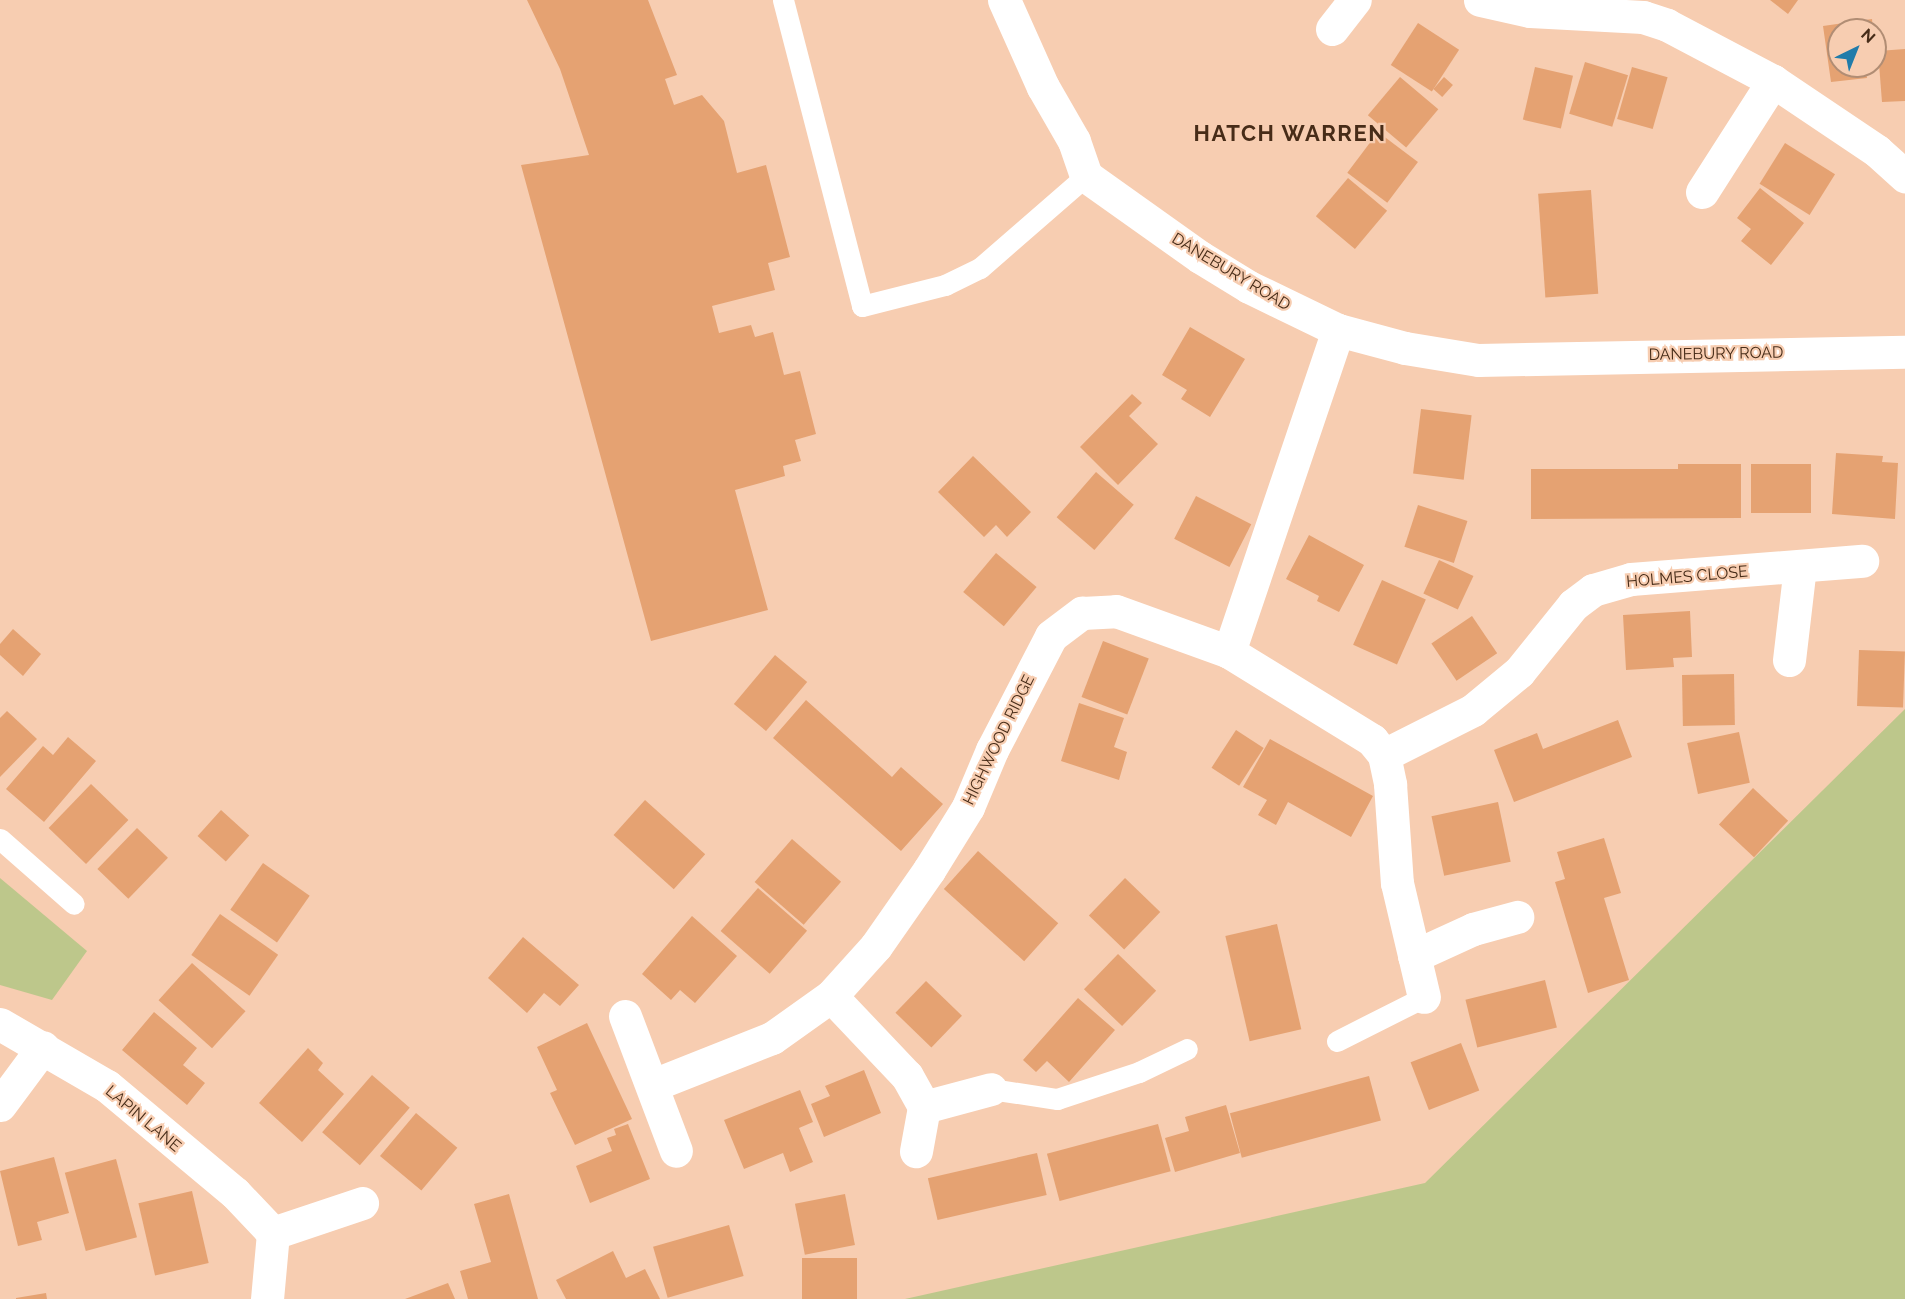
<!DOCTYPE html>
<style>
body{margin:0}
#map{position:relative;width:1905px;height:1299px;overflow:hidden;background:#f7cdb1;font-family:Raleway,sans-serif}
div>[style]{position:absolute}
.green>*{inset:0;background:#bdc78b}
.building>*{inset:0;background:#e5a272;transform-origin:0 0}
.service>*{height:21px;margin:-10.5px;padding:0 10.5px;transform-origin:10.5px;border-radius:10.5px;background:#fff}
.minor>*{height:33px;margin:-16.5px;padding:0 16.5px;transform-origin:16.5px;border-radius:16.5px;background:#fff}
span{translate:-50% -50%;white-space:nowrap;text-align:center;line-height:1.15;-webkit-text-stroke:4.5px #f7cdb1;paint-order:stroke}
.street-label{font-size:16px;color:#472c18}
.district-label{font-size:22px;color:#472c18;font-weight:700;letter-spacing:1.5px}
.north{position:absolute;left:1827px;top:18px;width:60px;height:60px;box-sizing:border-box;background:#f7cdb1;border:2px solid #b18d74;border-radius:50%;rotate:43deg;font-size:16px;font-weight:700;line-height:24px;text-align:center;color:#472c18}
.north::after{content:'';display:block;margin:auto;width:21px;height:27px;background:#217caa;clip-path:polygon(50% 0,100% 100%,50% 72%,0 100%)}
</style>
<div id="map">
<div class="green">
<div style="clip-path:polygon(1905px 709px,1905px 1299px,905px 1299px,1425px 1183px)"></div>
<div style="clip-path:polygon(0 878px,87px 951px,52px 1000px,0 985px)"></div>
</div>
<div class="building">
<div style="clip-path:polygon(527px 0,648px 0,677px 75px,665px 79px,674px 105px,702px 95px,724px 121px,737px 173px,766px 165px,790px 257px,768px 263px,775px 290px,712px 306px,719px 333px,751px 325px,755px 337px,773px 332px,784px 375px,800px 371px,816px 434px,795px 440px,801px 461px,783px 466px,785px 476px,735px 490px,768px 610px,651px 641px,521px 165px,589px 155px,560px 69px)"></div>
<div style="clip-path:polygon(1770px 0,1798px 0,1788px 14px)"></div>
<div style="clip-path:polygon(1872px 19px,1873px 30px,1839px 30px,1839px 66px,1865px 66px,1867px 78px,1831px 82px,1823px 26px)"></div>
<div style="left:1418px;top:23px;width:49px;height:50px;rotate:33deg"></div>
<div style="clip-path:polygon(1905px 49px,1905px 101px,1882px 102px,1878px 51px)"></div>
<div style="left:1585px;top:62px;width:45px;height:54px;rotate:17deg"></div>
<div style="left:1535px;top:67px;width:39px;height:54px;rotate:13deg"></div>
<div style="left:1632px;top:67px;width:37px;height:54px;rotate:16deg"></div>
<div style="left:1400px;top:77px;width:50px;height:50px;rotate:40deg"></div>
<div style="left:1444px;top:77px;width:12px;height:16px;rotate:42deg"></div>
<div style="left:1378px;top:132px;width:50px;height:51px;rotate:37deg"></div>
<div style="left:1785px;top:143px;width:59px;height:48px;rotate:32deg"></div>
<div style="left:1348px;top:178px;width:51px;height:50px;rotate:40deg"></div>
<div style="clip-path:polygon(1760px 188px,1804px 223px,1771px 265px,1741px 241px,1751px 229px,1737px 218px)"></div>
<div style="left:1591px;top:190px;width:104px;height:53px;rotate:86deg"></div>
<div style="clip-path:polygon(1190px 327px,1245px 359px,1210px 417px,1181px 399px,1187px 390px,1162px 375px)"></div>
<div style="clip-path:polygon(1132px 394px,1142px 403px,1129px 416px,1158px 444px,1118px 485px,1080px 447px)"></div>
<div style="left:1421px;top:409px;width:51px;height:65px;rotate:7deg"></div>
<div style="clip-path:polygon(1836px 453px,1883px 456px,1882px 462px,1898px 463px,1895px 519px,1832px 514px)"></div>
<div style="clip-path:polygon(973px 456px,1031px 512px,1007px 537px,996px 525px,984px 537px,938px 492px)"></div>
<div style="clip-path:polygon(1678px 464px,1741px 464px,1741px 518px,1531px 519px,1531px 469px,1678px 469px)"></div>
<div style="left:1751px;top:464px;width:60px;height:49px"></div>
<div style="left:1096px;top:472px;width:50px;height:60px;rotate:41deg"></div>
<div style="left:1196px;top:496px;width:62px;height:48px;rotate:27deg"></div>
<div style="left:1418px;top:505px;width:52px;height:44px;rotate:18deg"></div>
<div style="clip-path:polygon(1309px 535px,1364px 565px,1339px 612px,1317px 601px,1319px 596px,1286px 579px)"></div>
<div style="left:996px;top:553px;width:53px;height:51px;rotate:40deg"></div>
<div style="left:1439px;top:560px;width:38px;height:37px;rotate:25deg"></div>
<div style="left:1382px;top:580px;width:48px;height:71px;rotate:24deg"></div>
<div style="clip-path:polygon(1690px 611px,1692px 657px,1673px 658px,1674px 667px,1626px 670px,1623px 615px)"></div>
<div style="left:1472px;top:616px;width:45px;height:49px;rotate:56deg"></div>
<div style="clip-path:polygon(13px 629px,41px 654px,23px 676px,0 655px,0 644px)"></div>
<div style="left:1103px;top:641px;width:49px;height:60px;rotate:21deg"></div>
<div style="left:1859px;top:650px;width:46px;height:56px;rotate:2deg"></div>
<div style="left:775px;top:655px;width:42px;height:64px;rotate:40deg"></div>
<div style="left:1734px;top:674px;width:51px;height:52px;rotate:89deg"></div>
<div style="clip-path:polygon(806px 700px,892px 777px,901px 767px,943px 804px,901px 851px,773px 738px)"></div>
<div style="clip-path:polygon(1079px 703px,1124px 718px,1114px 747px,1127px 752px,1119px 780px,1061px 761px)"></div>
<div style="clip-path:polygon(7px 711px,37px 739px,0 777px,0 718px)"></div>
<div style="clip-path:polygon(1618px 720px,1632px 757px,1514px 802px,1494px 750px,1537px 733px,1543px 749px)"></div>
<div style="left:1236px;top:730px;width:33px;height:45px;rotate:33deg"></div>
<div style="left:1739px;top:732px;width:52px;height:53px;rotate:78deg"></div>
<div style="clip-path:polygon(68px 737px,96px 761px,44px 822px,6px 789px,43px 746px,53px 755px)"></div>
<div style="clip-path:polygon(1270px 739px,1373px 796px,1351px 837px,1288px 802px,1276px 825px,1258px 815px,1267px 800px,1243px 787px)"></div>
<div style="left:91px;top:784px;width:52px;height:61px;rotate:44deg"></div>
<div style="left:1753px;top:788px;width:48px;height:50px;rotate:43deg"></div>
<div style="left:645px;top:800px;width:81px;height:47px;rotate:42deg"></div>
<div style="left:1498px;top:802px;width:61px;height:68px;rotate:78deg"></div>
<div style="left:221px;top:810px;width:38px;height:35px;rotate:42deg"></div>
<div style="left:137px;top:828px;width:43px;height:57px;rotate:44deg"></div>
<div style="clip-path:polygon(1604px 838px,1621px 893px,1604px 898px,1629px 980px,1588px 993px,1555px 882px,1565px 879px,1557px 852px)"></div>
<div style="left:792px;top:839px;width:65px;height:57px;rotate:41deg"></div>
<div style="left:978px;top:851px;width:108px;height:51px;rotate:42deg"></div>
<div style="left:263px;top:863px;width:57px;height:57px;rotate:35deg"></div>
<div style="left:1125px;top:878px;width:49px;height:52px;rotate:44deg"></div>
<div style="left:758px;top:888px;width:65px;height:57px;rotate:41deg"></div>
<div style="left:220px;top:914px;width:71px;height:50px;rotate:35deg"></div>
<div style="clip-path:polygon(692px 916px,737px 956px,695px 1003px,680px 990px,671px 1000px,642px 974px)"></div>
<div style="left:1277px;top:924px;width:108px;height:53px;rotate:77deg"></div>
<div style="clip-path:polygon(523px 937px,579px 985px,560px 1006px,544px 993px,527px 1013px,488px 978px)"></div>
<div style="left:1118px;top:954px;width:53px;height:49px;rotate:44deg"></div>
<div style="left:192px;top:963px;width:72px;height:50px;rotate:42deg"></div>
<div style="left:1545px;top:980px;width:49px;height:82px;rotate:76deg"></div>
<div style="left:926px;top:981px;width:50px;height:44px;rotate:44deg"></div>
<div style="clip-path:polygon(1078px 998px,1115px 1030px,1069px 1082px,1047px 1061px,1036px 1072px,1023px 1060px)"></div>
<div style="clip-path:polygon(154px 1012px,197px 1048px,183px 1065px,205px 1083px,187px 1105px,122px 1050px)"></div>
<div style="clip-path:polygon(587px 1023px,632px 1119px,575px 1145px,550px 1093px,557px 1090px,537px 1047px)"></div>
<div style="left:1461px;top:1043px;width:51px;height:54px;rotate:69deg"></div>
<div style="clip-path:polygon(308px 1048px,323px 1063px,318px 1070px,344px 1094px,302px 1142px,259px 1103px)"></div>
<div style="clip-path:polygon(864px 1070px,881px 1113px,824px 1137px,811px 1104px,830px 1096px,825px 1086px)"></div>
<div style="left:372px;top:1075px;width:50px;height:76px;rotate:41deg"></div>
<div style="left:1369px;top:1076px;width:46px;height:144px;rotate:75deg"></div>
<div style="clip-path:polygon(800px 1090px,813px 1122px,799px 1128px,813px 1162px,790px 1172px,783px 1153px,744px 1169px,724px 1120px)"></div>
<div style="clip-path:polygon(1226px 1105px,1240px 1153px,1175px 1172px,1165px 1138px,1189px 1131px,1185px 1117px)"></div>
<div style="left:416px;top:1113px;width:54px;height:56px;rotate:40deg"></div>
<div style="clip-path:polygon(628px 1124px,650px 1179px,590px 1203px,576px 1166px,612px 1151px,607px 1138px,616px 1135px,614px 1129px)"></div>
<div style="left:1158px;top:1124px;width:49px;height:115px;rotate:75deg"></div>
<div style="left:1037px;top:1153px;width:43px;height:112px;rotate:77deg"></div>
<div style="clip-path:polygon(54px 1157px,69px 1213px,37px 1222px,42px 1240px,18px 1246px,0 1171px)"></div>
<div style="left:116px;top:1159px;width:81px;height:53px;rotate:75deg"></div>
<div style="left:192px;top:1191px;width:74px;height:55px;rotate:77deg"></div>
<div style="clip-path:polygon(509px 1194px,538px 1299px,468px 1299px,460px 1271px,491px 1262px,474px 1204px)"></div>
<div style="left:845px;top:1194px;width:52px;height:51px;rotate:79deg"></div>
<div style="left:729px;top:1225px;width:53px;height:79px;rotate:74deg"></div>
<div style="clip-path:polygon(613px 1251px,626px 1278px,645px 1269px,660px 1299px,566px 1299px,556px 1280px)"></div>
<div style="left:802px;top:1258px;width:55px;height:41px"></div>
<div style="clip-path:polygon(448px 1283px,455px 1299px,405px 1299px)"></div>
<div style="clip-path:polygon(46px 1293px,47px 1299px,16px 1299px,16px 1298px)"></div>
</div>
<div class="service">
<div style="left:783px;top:0;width:316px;rotate:75.5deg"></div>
<div style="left:862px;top:306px;width:86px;rotate:-14.2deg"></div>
<div style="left:945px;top:285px;width:39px;rotate:-26deg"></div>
<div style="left:980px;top:268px;width:140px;rotate:-41deg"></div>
<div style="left:0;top:839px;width:98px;rotate:41.3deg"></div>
<div style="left:1337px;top:1041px;width:97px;rotate:-26.8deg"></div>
<div style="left:991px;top:1089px;width:67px;rotate:8.6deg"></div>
<div style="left:1057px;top:1099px;width:86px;rotate:-18.2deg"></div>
<div style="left:1139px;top:1072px;width:53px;rotate:-25.6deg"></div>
</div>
<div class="minor">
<div style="left:1004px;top:0;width:95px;rotate:65.9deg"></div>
<div style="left:1043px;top:87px;width:62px;rotate:60.1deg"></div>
<div style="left:1074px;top:141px;width:37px;rotate:71deg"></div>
<div style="left:1086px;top:176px;width:140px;rotate:35.4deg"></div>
<div style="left:1200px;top:257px;width:57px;rotate:31.5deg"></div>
<div style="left:1249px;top:287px;width:99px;rotate:25.8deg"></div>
<div style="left:1338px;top:330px;width:69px;rotate:15deg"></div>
<div style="left:1405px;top:348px;width:74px;rotate:9.3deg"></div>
<div style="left:1478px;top:360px;width:427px;rotate:-1.1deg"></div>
<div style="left:1480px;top:0;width:51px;rotate:12.4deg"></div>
<div style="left:1530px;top:11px;width:113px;rotate:3deg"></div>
<div style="left:1643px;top:17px;width:25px;rotate:18deg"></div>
<div style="left:1667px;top:25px;width:120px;rotate:27.8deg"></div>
<div style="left:1773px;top:81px;width:125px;rotate:33.9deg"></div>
<div style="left:1877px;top:151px;width:38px;rotate:42deg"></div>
<div style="left:1332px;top:29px;width:37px;rotate:-52deg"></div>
<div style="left:1702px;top:192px;width:132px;rotate:-57.4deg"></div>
<div style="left:1229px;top:652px;width:340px;rotate:-71.3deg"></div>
<div style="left:1789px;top:660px;width:94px;rotate:-83.3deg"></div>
<div style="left:1384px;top:755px;width:100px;rotate:-26.8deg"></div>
<div style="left:1473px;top:710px;width:60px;rotate:-39.6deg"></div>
<div style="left:1519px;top:672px;width:86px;rotate:-51.1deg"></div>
<div style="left:1573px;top:605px;width:25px;rotate:-37deg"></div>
<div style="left:1593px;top:590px;width:40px;rotate:-16deg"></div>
<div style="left:1631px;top:579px;width:232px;rotate:-4.5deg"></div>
<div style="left:1414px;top:956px;width:65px;rotate:-24.6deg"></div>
<div style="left:1473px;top:929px;width:46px;rotate:-15.3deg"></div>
<div style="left:831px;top:996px;width:110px;rotate:46.5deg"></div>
<div style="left:907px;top:1076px;width:35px;rotate:61deg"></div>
<div style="left:924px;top:1107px;width:45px;rotate:100.3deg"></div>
<div style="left:625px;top:1016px;width:144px;rotate:69.3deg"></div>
<div style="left:0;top:1024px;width:124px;rotate:30.1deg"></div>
<div style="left:107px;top:1086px;width:167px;rotate:39.9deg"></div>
<div style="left:235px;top:1193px;width:55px;rotate:46.5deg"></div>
<div style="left:653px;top:1085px;width:128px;rotate:-21.6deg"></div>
<div style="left:772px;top:1038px;width:72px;rotate:-35.4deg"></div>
<div style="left:831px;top:996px;width:67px;rotate:-48deg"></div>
<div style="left:876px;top:946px;width:93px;rotate:-55.1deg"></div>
<div style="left:929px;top:870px;width:74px;rotate:-58.2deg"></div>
<div style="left:968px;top:807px;width:62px;rotate:-67.2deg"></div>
<div style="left:992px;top:750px;width:128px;rotate:-62.6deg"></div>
<div style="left:1051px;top:636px;width:39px;rotate:-37deg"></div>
<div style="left:1082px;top:613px;width:34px;rotate:-3deg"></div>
<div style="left:1116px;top:611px;width:120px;rotate:19.9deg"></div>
<div style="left:1229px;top:652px;width:168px;rotate:31.6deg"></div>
<div style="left:1372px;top:740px;width:19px;rotate:51deg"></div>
<div style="left:1384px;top:755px;width:30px;rotate:78deg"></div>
<div style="left:1390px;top:784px;width:99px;rotate:86deg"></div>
<div style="left:1397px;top:883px;width:117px;rotate:76.7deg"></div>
<div style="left:0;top:1105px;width:72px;rotate:-53.4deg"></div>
<div style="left:924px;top:1107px;width:69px;rotate:-15deg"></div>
<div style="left:267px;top:1299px;width:66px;rotate:-84.8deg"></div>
<div style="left:273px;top:1233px;width:94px;rotate:-18.6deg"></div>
</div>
<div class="street-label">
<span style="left:1231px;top:272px;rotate:31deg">DANEBURY ROAD</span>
<span style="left:1716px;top:354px;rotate:-1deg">DANEBURY ROAD</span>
<span style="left:1687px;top:577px;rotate:-5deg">HOLMES CLOSE</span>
<span style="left:999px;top:740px;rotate:-64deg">HIGHWOOD RIDGE</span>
<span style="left:143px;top:1119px;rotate:40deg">LAPIN LANE</span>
</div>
<div class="district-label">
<span style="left:1290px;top:134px">HATCH WARREN</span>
</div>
<div class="north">N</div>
</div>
